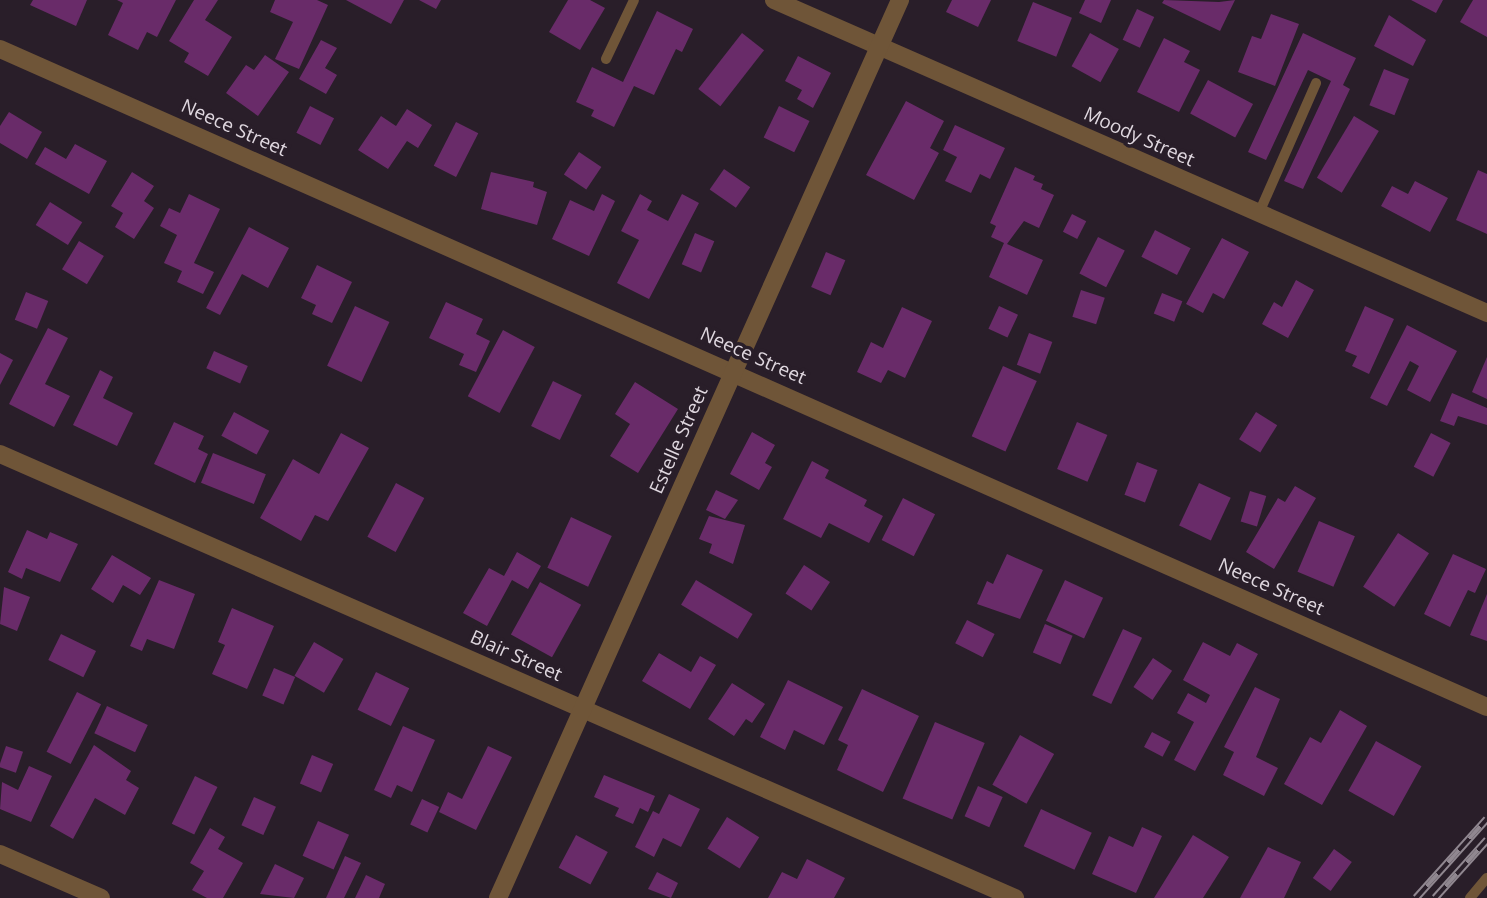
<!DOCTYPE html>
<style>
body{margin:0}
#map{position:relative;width:1487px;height:898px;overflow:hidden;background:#291e29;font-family:"Open Sans",sans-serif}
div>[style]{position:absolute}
.building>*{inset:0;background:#692b69;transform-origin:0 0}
.service>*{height:10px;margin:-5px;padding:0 5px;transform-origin:5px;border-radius:5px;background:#6f5538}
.minor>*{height:18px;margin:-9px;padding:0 9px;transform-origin:9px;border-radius:9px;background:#6f5538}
.rail>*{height:8px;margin-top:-4px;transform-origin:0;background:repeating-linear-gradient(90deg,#291e29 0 16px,#908790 0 32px);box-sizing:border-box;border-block:2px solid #908790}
span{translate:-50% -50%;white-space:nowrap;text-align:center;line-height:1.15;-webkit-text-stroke:7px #291e29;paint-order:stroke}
.street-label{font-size:19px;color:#dfd7df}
</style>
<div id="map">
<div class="building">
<div style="clip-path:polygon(33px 0,87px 0,76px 26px,30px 5px)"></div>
<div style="clip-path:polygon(117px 0,176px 0,157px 37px,147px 32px,138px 50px,108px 35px,123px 3px)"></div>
<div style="clip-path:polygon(194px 0,218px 0,205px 20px,232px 37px,208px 76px,184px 62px,189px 53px,169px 41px)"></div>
<div style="clip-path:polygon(275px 0,317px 0,328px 5px,299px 69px,275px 59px,293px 22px,270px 12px)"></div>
<div style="clip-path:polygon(346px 0,404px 0,391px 24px)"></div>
<div style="clip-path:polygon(419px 0,441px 0,436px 9px)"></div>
<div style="clip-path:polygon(568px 0,590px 0,605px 8px,580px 50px,549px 32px)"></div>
<div style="clip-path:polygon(952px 0,991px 0,978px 27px,946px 12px)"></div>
<div style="clip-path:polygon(1085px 0,1111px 0,1101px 23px,1079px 13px)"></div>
<div style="clip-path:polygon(1164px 0,1219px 2px,1235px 0,1220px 31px,1162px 3px)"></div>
<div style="clip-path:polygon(1411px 0,1443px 0,1436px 13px)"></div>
<div style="clip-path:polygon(1473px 0,1487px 0,1487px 37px,1460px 22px)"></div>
<div style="left:1033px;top:2px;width:42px;height:42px;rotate:22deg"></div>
<div style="left:1137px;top:9px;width:19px;height:34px;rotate:25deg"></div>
<div style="clip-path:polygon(657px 11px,693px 29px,682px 52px,676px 49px,654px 95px,634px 86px,614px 127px,591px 116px,594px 110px,576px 102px,592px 67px,623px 82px)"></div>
<div style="clip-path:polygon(1271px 14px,1299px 24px,1275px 86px,1238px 72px,1252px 36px,1261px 39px)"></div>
<div style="clip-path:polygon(1389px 15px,1426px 40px,1413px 66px,1374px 46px)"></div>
<div style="left:742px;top:33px;width:28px;height:71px;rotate:38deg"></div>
<div style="left:1090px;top:33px;width:33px;height:38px;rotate:29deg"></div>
<div style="clip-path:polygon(1303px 33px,1356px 58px,1343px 85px,1350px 89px,1303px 189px,1284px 181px,1331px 81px,1308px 70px,1266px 160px,1248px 152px)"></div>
<div style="clip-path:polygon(1164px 38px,1190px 51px,1184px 62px,1200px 70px,1179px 112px,1137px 92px)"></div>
<div style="clip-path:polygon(321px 40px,337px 48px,325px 68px,337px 75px,326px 94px,299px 79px)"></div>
<div style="clip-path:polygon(265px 55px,289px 72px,258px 116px,226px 93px,246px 65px,254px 70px)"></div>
<div style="clip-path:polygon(798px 56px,831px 73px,813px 108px,797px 99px,802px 90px,785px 81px)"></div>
<div style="left:1384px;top:69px;width:27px;height:39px;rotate:22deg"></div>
<div style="left:1208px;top:80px;width:51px;height:38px;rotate:28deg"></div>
<div style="clip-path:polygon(906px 101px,944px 121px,930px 148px,939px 153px,914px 200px,866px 175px)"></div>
<div style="left:310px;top:106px;width:27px;height:30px;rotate:27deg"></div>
<div style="left:779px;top:106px;width:34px;height:35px;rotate:26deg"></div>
<div style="clip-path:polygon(407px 109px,432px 125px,418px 148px,407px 141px,388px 169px,358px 150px,381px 116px,396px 126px)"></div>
<div style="clip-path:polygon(9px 112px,42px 132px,27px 159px,0 143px,0 126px)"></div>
<div style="left:1354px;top:116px;width:29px;height:72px;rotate:31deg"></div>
<div style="left:456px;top:122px;width:25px;height:49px;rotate:27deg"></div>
<div style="clip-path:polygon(955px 125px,1005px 148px,990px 179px,980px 174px,971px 193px,945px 181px,957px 157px,943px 150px)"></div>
<div style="clip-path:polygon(75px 144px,107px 161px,89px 194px,35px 164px,45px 147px,66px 159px)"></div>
<div style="left:579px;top:152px;width:27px;height:27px;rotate:34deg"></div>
<div style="clip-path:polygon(1015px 167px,1035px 176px,1033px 180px,1043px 184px,1041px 189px,1054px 195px,1039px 228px,1024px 221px,1007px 244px,1043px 260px,1027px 295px,989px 277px,1004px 243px,991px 237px,996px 226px,990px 223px)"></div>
<div style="left:724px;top:169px;width:32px;height:25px;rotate:35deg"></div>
<div style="clip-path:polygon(1478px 170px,1487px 174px,1487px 234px,1456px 220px)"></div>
<div style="clip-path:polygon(132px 172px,154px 186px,144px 201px,154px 208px,134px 239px,115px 227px,123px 213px,111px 206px)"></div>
<div style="clip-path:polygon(491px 172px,534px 182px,533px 187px,547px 192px,537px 225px,481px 209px)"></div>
<div style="clip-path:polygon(1415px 181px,1448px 198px,1430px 232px,1381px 206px,1392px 186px,1408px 194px)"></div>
<div style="clip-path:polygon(189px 194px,220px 209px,194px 263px,214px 272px,203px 294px,177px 282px,182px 271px,164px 263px,177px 235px,160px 226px,169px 208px,180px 213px)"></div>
<div style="clip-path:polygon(602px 194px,615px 201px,589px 256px,552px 239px,570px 200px,594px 211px)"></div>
<div style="clip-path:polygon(640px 194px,652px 201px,647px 210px,668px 221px,682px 194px,699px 203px,649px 299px,617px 283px,639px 240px,621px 231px)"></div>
<div style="left:50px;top:202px;width:38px;height:27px;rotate:32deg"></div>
<div style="left:1072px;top:214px;width:16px;height:20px;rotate:27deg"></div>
<div style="clip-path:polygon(249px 227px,289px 248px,268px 288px,242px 274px,220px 315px,206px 308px)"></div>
<div style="left:1155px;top:230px;width:40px;height:30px;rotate:27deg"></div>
<div style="left:695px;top:233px;width:21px;height:34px;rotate:23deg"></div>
<div style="left:1098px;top:237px;width:30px;height:41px;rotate:27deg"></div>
<div style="clip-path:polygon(1222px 238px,1249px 252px,1224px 299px,1213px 293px,1203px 313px,1186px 304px)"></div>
<div style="left:79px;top:241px;width:29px;height:33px;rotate:31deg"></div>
<div style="left:826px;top:252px;width:21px;height:38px;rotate:23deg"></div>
<div style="clip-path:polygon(317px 265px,352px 282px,332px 323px,312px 314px,316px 305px,301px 298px)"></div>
<div style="clip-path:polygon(1296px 280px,1314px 290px,1288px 338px,1262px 324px,1274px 302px,1282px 307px)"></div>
<div style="left:1081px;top:290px;width:25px;height:28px;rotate:18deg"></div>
<div style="left:26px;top:292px;width:24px;height:30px;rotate:22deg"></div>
<div style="left:1162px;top:293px;width:22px;height:22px;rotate:22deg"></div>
<div style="clip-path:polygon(446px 302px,483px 319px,476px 334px,490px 341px,476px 372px,459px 365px,464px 354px,429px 338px)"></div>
<div style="left:355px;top:306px;width:38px;height:66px;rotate:25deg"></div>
<div style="left:999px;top:306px;width:21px;height:25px;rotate:25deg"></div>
<div style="clip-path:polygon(1365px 306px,1394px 319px,1369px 374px,1352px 366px,1357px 356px,1345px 351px)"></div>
<div style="clip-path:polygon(902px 307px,932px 321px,905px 378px,888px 370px,881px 383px,857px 372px,871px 342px,883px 348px)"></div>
<div style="clip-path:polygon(1407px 325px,1457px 351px,1430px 402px,1407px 390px,1419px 366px,1410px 361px,1387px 406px,1370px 398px)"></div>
<div style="clip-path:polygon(48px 328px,68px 338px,45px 384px,70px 396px,54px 427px,9px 404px)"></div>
<div style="left:503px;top:330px;width:36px;height:75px;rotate:28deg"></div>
<div style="left:1029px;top:333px;width:25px;height:34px;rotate:21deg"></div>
<div style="left:214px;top:351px;width:37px;height:19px;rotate:24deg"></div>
<div style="clip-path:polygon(0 353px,13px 360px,0 385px)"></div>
<div style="clip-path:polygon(1487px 357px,1487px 399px,1472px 392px)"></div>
<div style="left:1003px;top:366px;width:37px;height:77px;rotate:24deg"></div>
<div style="clip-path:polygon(100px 370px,113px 377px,103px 398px,133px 413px,117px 446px,73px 425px)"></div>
<div style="left:553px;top:381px;width:32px;height:50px;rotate:26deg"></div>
<div style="clip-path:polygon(635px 382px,678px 409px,638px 473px,610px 456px,630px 424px,615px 414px)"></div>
<div style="clip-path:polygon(1452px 393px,1487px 408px,1487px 425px,1458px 416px,1454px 426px,1440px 421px)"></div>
<div style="left:234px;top:412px;width:40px;height:27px;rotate:28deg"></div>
<div style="left:1256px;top:412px;width:25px;height:32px;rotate:32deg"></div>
<div style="clip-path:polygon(174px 422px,204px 436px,198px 449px,208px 454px,195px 483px,154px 464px)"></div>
<div style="left:1077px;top:422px;width:33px;height:51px;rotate:23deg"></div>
<div style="clip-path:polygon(752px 432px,775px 445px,765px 463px,772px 467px,759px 490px,730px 474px)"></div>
<div style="clip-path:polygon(341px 433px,369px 448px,328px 521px,315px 515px,301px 541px,260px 518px,293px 459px,319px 474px)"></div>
<div style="left:1431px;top:433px;width:22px;height:38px;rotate:27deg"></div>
<div style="left:213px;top:453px;width:57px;height:32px;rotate:22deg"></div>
<div style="clip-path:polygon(812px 461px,829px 470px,825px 478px,867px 500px,864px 506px,883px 516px,869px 543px,829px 523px,821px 538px,783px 519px)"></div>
<div style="left:1137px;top:462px;width:22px;height:35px;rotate:21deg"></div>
<div style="left:396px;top:483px;width:32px;height:61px;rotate:28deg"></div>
<div style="left:1199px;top:483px;width:35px;height:47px;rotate:25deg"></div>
<div style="clip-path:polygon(1295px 486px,1316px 498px,1274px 569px,1246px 552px,1278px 498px,1285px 502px)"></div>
<div style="clip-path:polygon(716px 490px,738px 500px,725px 519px,706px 510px)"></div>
<div style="left:1250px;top:491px;width:17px;height:32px;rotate:17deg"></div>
<div style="left:903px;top:498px;width:36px;height:47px;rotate:27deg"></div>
<div style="clip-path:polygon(709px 516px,745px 525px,733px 564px,709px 553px,712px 544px,699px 539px)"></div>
<div style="left:571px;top:517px;width:45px;height:56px;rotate:25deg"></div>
<div style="left:1319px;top:521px;width:39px;height:55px;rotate:23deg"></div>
<div style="clip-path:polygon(27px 530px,47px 539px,50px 532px,78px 544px,60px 582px,26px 568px,22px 579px,8px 572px)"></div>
<div style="left:1398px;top:533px;width:37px;height:64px;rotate:33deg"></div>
<div style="clip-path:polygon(517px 552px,541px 566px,528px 589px,512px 580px,487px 626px,463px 613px,489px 568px,504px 576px)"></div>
<div style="clip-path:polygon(1007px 554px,1043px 570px,1020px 619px,977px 604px,987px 581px,993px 584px)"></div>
<div style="clip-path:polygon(1453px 554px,1486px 569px,1475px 593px,1468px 590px,1450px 627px,1424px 614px)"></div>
<div style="clip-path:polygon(112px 555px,151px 578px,140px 595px,123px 585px,113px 603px,91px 589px)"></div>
<div style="left:804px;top:565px;width:31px;height:34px;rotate:33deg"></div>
<div style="clip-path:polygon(159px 580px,195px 594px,174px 649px,147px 639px,142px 651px,130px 646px)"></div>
<div style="left:696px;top:580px;width:66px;height:29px;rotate:31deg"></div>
<div style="left:1065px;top:580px;width:42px;height:45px;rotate:25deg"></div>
<div style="left:540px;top:582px;width:47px;height:60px;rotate:29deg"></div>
<div style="clip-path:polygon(4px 587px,30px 597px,17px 631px,0 624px)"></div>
<div style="clip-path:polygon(1487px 594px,1487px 641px,1470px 635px)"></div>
<div style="clip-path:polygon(232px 608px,274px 626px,247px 689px,212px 674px,225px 645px,218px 642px)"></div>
<div style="left:967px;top:620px;width:31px;height:26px;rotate:27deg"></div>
<div style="left:1045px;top:624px;width:30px;height:31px;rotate:23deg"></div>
<div style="left:1123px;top:629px;width:21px;height:73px;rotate:25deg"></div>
<div style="left:61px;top:634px;width:39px;height:29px;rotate:26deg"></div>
<div style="left:314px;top:642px;width:34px;height:39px;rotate:30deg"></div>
<div style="clip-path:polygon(1203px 642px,1230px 656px,1237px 643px,1258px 654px,1195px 771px,1174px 760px,1194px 722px,1177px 713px,1188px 693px,1206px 703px,1210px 695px,1183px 680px)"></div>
<div style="clip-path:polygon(659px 653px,691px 672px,700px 656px,716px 665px,690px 709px,642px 681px)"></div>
<div style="left:1153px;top:658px;width:23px;height:35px;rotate:34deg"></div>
<div style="left:274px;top:668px;width:23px;height:30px;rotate:23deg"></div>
<div style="left:376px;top:672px;width:37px;height:42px;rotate:26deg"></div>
<div style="clip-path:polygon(788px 680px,843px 707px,824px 745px,794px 730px,785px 750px,760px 737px)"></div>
<div style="clip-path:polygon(732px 683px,765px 704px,752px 723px,746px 719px,734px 736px,708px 719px)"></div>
<div style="clip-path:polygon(1255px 687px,1280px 699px,1256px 757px,1278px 768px,1264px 796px,1223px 775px,1234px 752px,1224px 747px)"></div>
<div style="clip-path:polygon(862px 689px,919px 716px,883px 792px,837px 770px,848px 745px,838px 740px)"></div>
<div style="left:77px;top:692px;width:27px;height:67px;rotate:27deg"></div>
<div style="left:107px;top:706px;width:45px;height:30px;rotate:25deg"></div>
<div style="clip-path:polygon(1340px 710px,1367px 726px,1322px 805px,1284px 784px,1310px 737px,1321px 743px)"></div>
<div style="left:935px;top:722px;width:54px;height:83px;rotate:23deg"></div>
<div style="clip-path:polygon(403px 726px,435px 740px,412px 792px,397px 785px,391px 798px,374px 790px)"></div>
<div style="left:1152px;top:732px;width:21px;height:17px;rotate:28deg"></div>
<div style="left:1020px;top:735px;width:39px;height:57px;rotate:29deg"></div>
<div style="left:1376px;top:741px;width:52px;height:57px;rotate:29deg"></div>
<div style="clip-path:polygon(94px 745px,131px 771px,126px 780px,139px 788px,125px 815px,95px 798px,73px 839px,50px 826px)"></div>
<div style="left:6px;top:746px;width:18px;height:22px;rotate:19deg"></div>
<div style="clip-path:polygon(488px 746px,512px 757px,476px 830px,439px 812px,448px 792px,462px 799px)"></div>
<div style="left:312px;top:755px;width:23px;height:31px;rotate:23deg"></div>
<div style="clip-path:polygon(29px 766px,52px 776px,31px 822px,0 809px,2px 782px,18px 790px)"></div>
<div style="clip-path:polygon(604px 775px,655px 796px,648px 812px,640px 808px,633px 824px,615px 816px,619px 808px,594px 797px)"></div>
<div style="left:195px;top:776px;width:25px;height:53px;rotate:26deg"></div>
<div style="left:978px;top:786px;width:27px;height:33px;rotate:24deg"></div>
<div style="clip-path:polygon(669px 794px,700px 809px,681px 847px,663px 838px,654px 857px,635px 847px,653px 811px,659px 814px)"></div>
<div style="left:254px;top:797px;width:24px;height:31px;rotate:24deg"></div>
<div style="left:422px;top:799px;width:19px;height:28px;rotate:25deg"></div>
<div style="left:1041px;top:809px;width:56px;height:41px;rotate:25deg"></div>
<div style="left:727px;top:817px;width:38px;height:37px;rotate:32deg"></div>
<div style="left:318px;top:821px;width:34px;height:38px;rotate:24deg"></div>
<div style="clip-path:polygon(1142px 827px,1162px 836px,1136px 893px,1092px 874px,1109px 836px,1133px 847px)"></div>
<div style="clip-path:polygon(210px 828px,225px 837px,218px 849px,243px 863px,223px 898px,207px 898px,192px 890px,204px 871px,190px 863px)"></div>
<div style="left:576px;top:835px;width:36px;height:37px;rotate:28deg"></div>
<div style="clip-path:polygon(1193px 835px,1229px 857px,1203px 898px,1154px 898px)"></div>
<div style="clip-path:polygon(1268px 847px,1301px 862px,1284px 898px,1240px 898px)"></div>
<div style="left:1334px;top:849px;width:22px;height:36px;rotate:36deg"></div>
<div style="clip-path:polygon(345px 856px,361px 863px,344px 898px,326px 898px)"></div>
<div style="clip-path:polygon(807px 859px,845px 878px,834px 898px,768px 898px,782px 872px,797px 879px)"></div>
<div style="clip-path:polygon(275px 864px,304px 878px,294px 898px,260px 894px)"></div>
<div style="clip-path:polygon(657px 872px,678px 883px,671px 898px,648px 889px)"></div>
<div style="clip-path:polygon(366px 875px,385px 884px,379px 898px,355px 898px)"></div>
</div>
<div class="service">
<div style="left:606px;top:59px;width:65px;rotate:-64.6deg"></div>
<div style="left:1259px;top:213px;width:142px;rotate:-66.3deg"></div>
<div style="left:1470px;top:898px;width:26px;rotate:-50deg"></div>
</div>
<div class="minor">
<div style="left:774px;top:0;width:779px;rotate:23.7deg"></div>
<div style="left:0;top:49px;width:1626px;rotate:23.87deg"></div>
<div style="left:0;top:454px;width:1108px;rotate:23.63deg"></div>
<div style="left:0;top:854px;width:110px;rotate:23.5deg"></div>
<div style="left:498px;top:898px;width:984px;rotate:-65.88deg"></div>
</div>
<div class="rail">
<div style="left:1416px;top:898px;width:106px;rotate:-48.1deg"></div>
<div style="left:1435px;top:898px;width:78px;rotate:-48.1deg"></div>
</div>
<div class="street-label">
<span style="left:234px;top:128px;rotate:24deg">Neece Street</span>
<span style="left:1139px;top:137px;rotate:24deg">Moody Street</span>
<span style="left:753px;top:356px;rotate:24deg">Neece Street</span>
<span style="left:679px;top:440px;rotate:-66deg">Estelle Street</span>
<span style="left:1271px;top:587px;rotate:24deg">Neece Street</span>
<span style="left:516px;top:656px;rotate:24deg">Blair Street</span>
</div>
</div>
